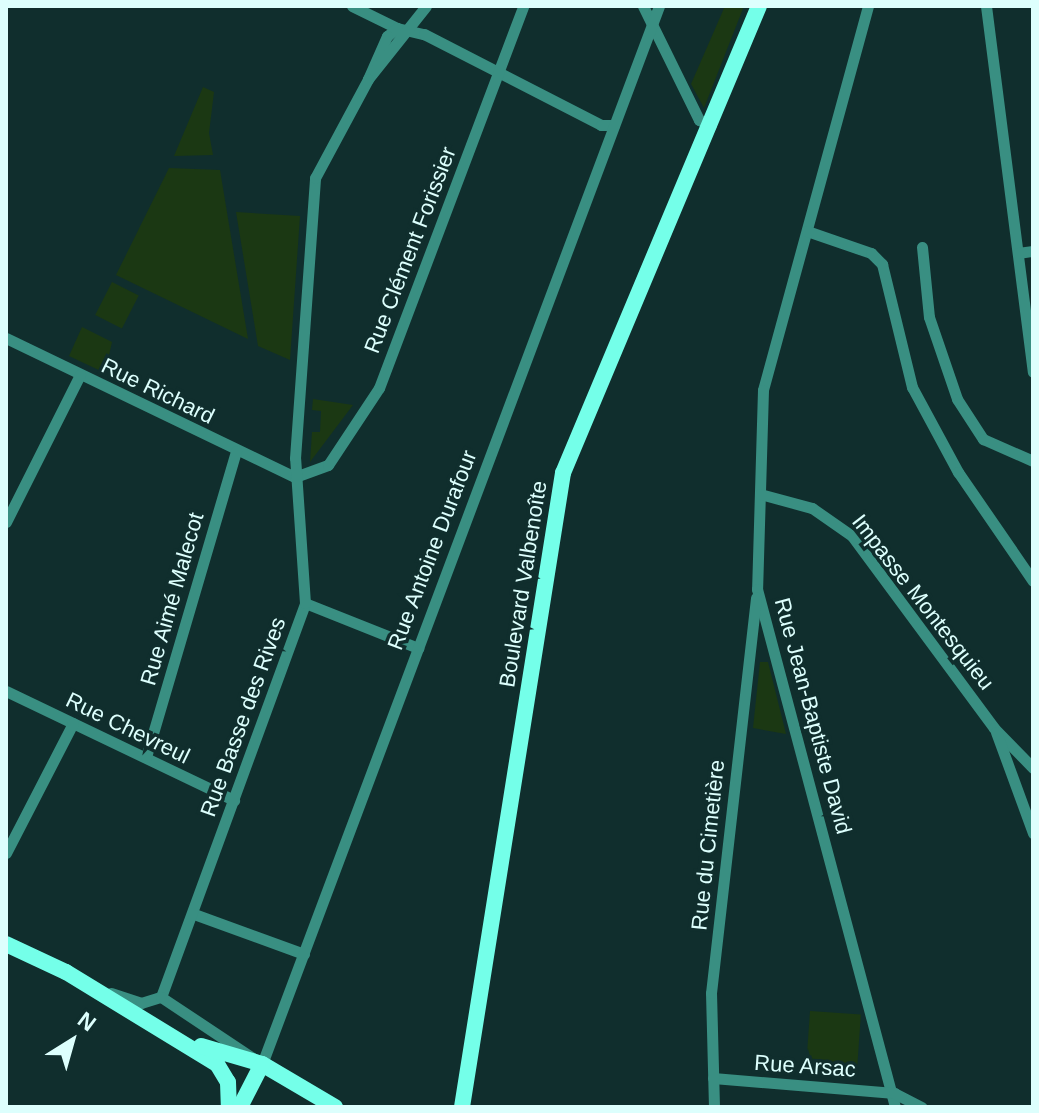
<!DOCTYPE html>
<meta charset="utf-8">
<style>
body{margin:0}
#map{position:relative;width:1039px;height:1113px;overflow:hidden;background:#102e2d;font-family:Helvetica,sans-serif}
div>[style]{position:absolute}
.green>*{inset:0;background:#1b3813;transform-origin:0 0}
.street>*{height:11px;margin:-5.5px;padding:0 5.5px;transform-origin:5.5px;border-radius:5.5px;background:#398f82}
.secondary>*{height:16px;margin:-8px;padding:0 8px;transform-origin:8px;border-radius:8px;background:#74ffe9}
span{translate:-50% -50%;white-space:nowrap;text-align:center;line-height:1.15;-webkit-text-stroke:7px #102e2d;paint-order:stroke}
.street-label{font-size:22px;color:#ddfffd}
.frame{position:absolute;inset:0;border:8px solid #ddfffd;pointer-events:none}
.north{position:absolute;left:32px;top:1001px;width:80px;height:80px;-webkit-text-stroke:6px #102e2d;paint-order:stroke;rotate:37deg;font-size:22px;font-weight:700;line-height:32px;text-align:center;color:#ddfffd}
.north::after{content:'';display:block;margin:auto;width:28px;height:36px;background:#ddfffd;clip-path:polygon(50% 0,100% 100%,50% 72%,0 100%)}
</style>
<div id="map">
<div class="green">
<div style="clip-path:polygon(725px 6px,744px 6px,704px 108px,691px 84px)"></div>
<div style="clip-path:polygon(203px 87px,214px 92px,209px 133px,213px 155px,174px 156px)"></div>
<div style="clip-path:polygon(169px 168px,220px 170px,248px 339px,116px 275px)"></div>
<div style="clip-path:polygon(236px 212px,300px 216px,290px 360px,258px 346px)"></div>
<div style="left:112px;top:282px;width:30px;height:37px;rotate:27deg"></div>
<div style="clip-path:polygon(82px 327px,112px 342px,105px 373px,69px 356px)"></div>
<div style="clip-path:polygon(313px 399px,353px 405px,310px 462px,312px 432px,320px 432px,321px 411px,312px 410px)"></div>
<div style="clip-path:polygon(760px 662px,768px 662px,786px 734px,753px 728px)"></div>
<div style="left:810px;top:1011px;width:51px;height:57px;rotate:4deg"></div>
</div>
<div class="street">
<div style="left:352px;top:6px;width:50px;rotate:26.1deg"></div>
<div style="left:397px;top:28px;width:28px;rotate:13deg"></div>
<div style="left:424px;top:34px;width:199px;rotate:27.2deg"></div>
<div style="left:601px;top:125px;width:13px"></div>
<div style="left:643px;top:6px;width:127px;rotate:63.8deg"></div>
<div style="left:699px;top:120px;width:13px;rotate:23deg"></div>
<div style="left:868px;top:6px;width:398px;rotate:105.3deg"></div>
<div style="left:763px;top:390px;width:199px;rotate:91.7deg"></div>
<div style="left:757px;top:589px;width:536px;rotate:75.08deg"></div>
<div style="left:986px;top:6px;width:369px;rotate:82.7deg"></div>
<div style="left:397px;top:28px;width:13px;rotate:141deg"></div>
<div style="left:387px;top:36px;width:47px;rotate:113.8deg"></div>
<div style="left:368px;top:79px;width:93px;rotate:-51.5deg"></div>
<div style="left:807px;top:231px;width:68px;rotate:19deg"></div>
<div style="left:871px;top:253px;width:16px;rotate:45deg"></div>
<div style="left:882px;top:264px;width:127px;rotate:76.3deg"></div>
<div style="left:912px;top:387px;width:97px;rotate:61.6deg"></div>
<div style="left:958px;top:472px;width:132px;rotate:55.5deg"></div>
<div style="left:922px;top:247px;width:70px;rotate:84.3deg"></div>
<div style="left:929px;top:317px;width:87px;rotate:71.1deg"></div>
<div style="left:957px;top:399px;width:48px;rotate:57deg"></div>
<div style="left:983px;top:439px;width:55px;rotate:23.7deg"></div>
<div style="left:1018px;top:253px;width:15px;rotate:-8deg"></div>
<div style="left:6px;top:338px;width:321px;rotate:25.7deg"></div>
<div style="left:295px;top:477px;width:35px;rotate:-20deg"></div>
<div style="left:328px;top:465px;width:92px;rotate:-56.5deg"></div>
<div style="left:379px;top:388px;width:408px;rotate:-69.3deg"></div>
<div style="left:760px;top:494px;width:54px;rotate:15.1deg"></div>
<div style="left:812px;top:508px;width:49px;rotate:35deg"></div>
<div style="left:852px;top:536px;width:239px;rotate:53.5deg"></div>
<div style="left:994px;top:728px;width:56px;rotate:45.7deg"></div>
<div style="left:6px;top:522px;width:165px;rotate:-63.3deg"></div>
<div style="left:305px;top:603px;width:122px;rotate:21.7deg"></div>
<div style="left:6px;top:691px;width:253px;rotate:25.6deg"></div>
<div style="left:996px;top:732px;width:108px;rotate:69.9deg"></div>
<div style="left:146px;top:757px;width:319px;rotate:-73.6deg"></div>
<div style="left:6px;top:853px;width:146px;rotate:-62.7deg"></div>
<div style="left:194px;top:914px;width:117px;rotate:20deg"></div>
<div style="left:111px;top:993px;width:32px;rotate:18deg"></div>
<div style="left:141px;top:1003px;width:21px;rotate:-17deg"></div>
<div style="left:161px;top:997px;width:419px;rotate:-69.9deg"></div>
<div style="left:305px;top:603px;width:145px;rotate:-93.9deg"></div>
<div style="left:295px;top:458px;width:281px;rotate:-85.9deg"></div>
<div style="left:315px;top:178px;width:112px;rotate:-61.8deg"></div>
<div style="left:161px;top:997px;width:121px;rotate:33.6deg"></div>
<div style="left:262px;top:1064px;width:1130px;rotate:-69.43deg"></div>
<div style="left:713px;top:1078px;width:182px;rotate:4.7deg"></div>
<div style="left:894px;top:1093px;width:31px;rotate:27deg"></div>
<div style="left:714px;top:1107px;width:114px;rotate:-91.5deg"></div>
<div style="left:711px;top:993px;width:398px;rotate:-83.5deg"></div>
</div>
<div class="secondary">
<div style="left:6px;top:944px;width:66px;rotate:25deg"></div>
<div style="left:66px;top:972px;width:177px;rotate:31.4deg"></div>
<div style="left:217px;top:1064px;width:21px;rotate:59deg"></div>
<div style="left:228px;top:1082px;width:25px;rotate:88deg"></div>
<div style="left:201px;top:1046px;width:64px;rotate:16.4deg"></div>
<div style="left:262px;top:1064px;width:85px;rotate:30.5deg"></div>
<div style="left:240px;top:1107px;width:48px;rotate:-62.9deg"></div>
<div style="left:462px;top:1107px;width:642px;rotate:-80.95deg"></div>
<div style="left:563px;top:473px;width:506px;rotate:-67.23deg"></div>
</div>
<div class="street-label">
<span style="left:410px;top:250px;rotate:-69deg">Rue Clément Forissier</span>
<span style="left:158px;top:391px;rotate:26deg">Rue Richard</span>
<span style="left:432px;top:550px;rotate:-69deg">Rue Antoine Durafour</span>
<span style="left:523px;top:584px;rotate:-81deg">Boulevard Valbenoîte</span>
<span style="left:172px;top:599px;rotate:-74deg">Rue Aimé Malecot</span>
<span style="left:923px;top:602px;rotate:52deg">Impasse Montesquieu</span>
<span style="left:813px;top:716px;rotate:75deg">Rue Jean-Baptiste David</span>
<span style="left:243px;top:717px;rotate:-70deg">Rue Basse des Rives</span>
<span style="left:128px;top:728px;rotate:26deg">Rue Chevreul</span>
<span style="left:708px;top:845px;rotate:-84deg">Rue du Cimetière</span>
<span style="left:805px;top:1066px;rotate:4deg">Rue Arsac</span>
</div>
<div class="frame"></div>
<div class="north">N</div>
</div>
